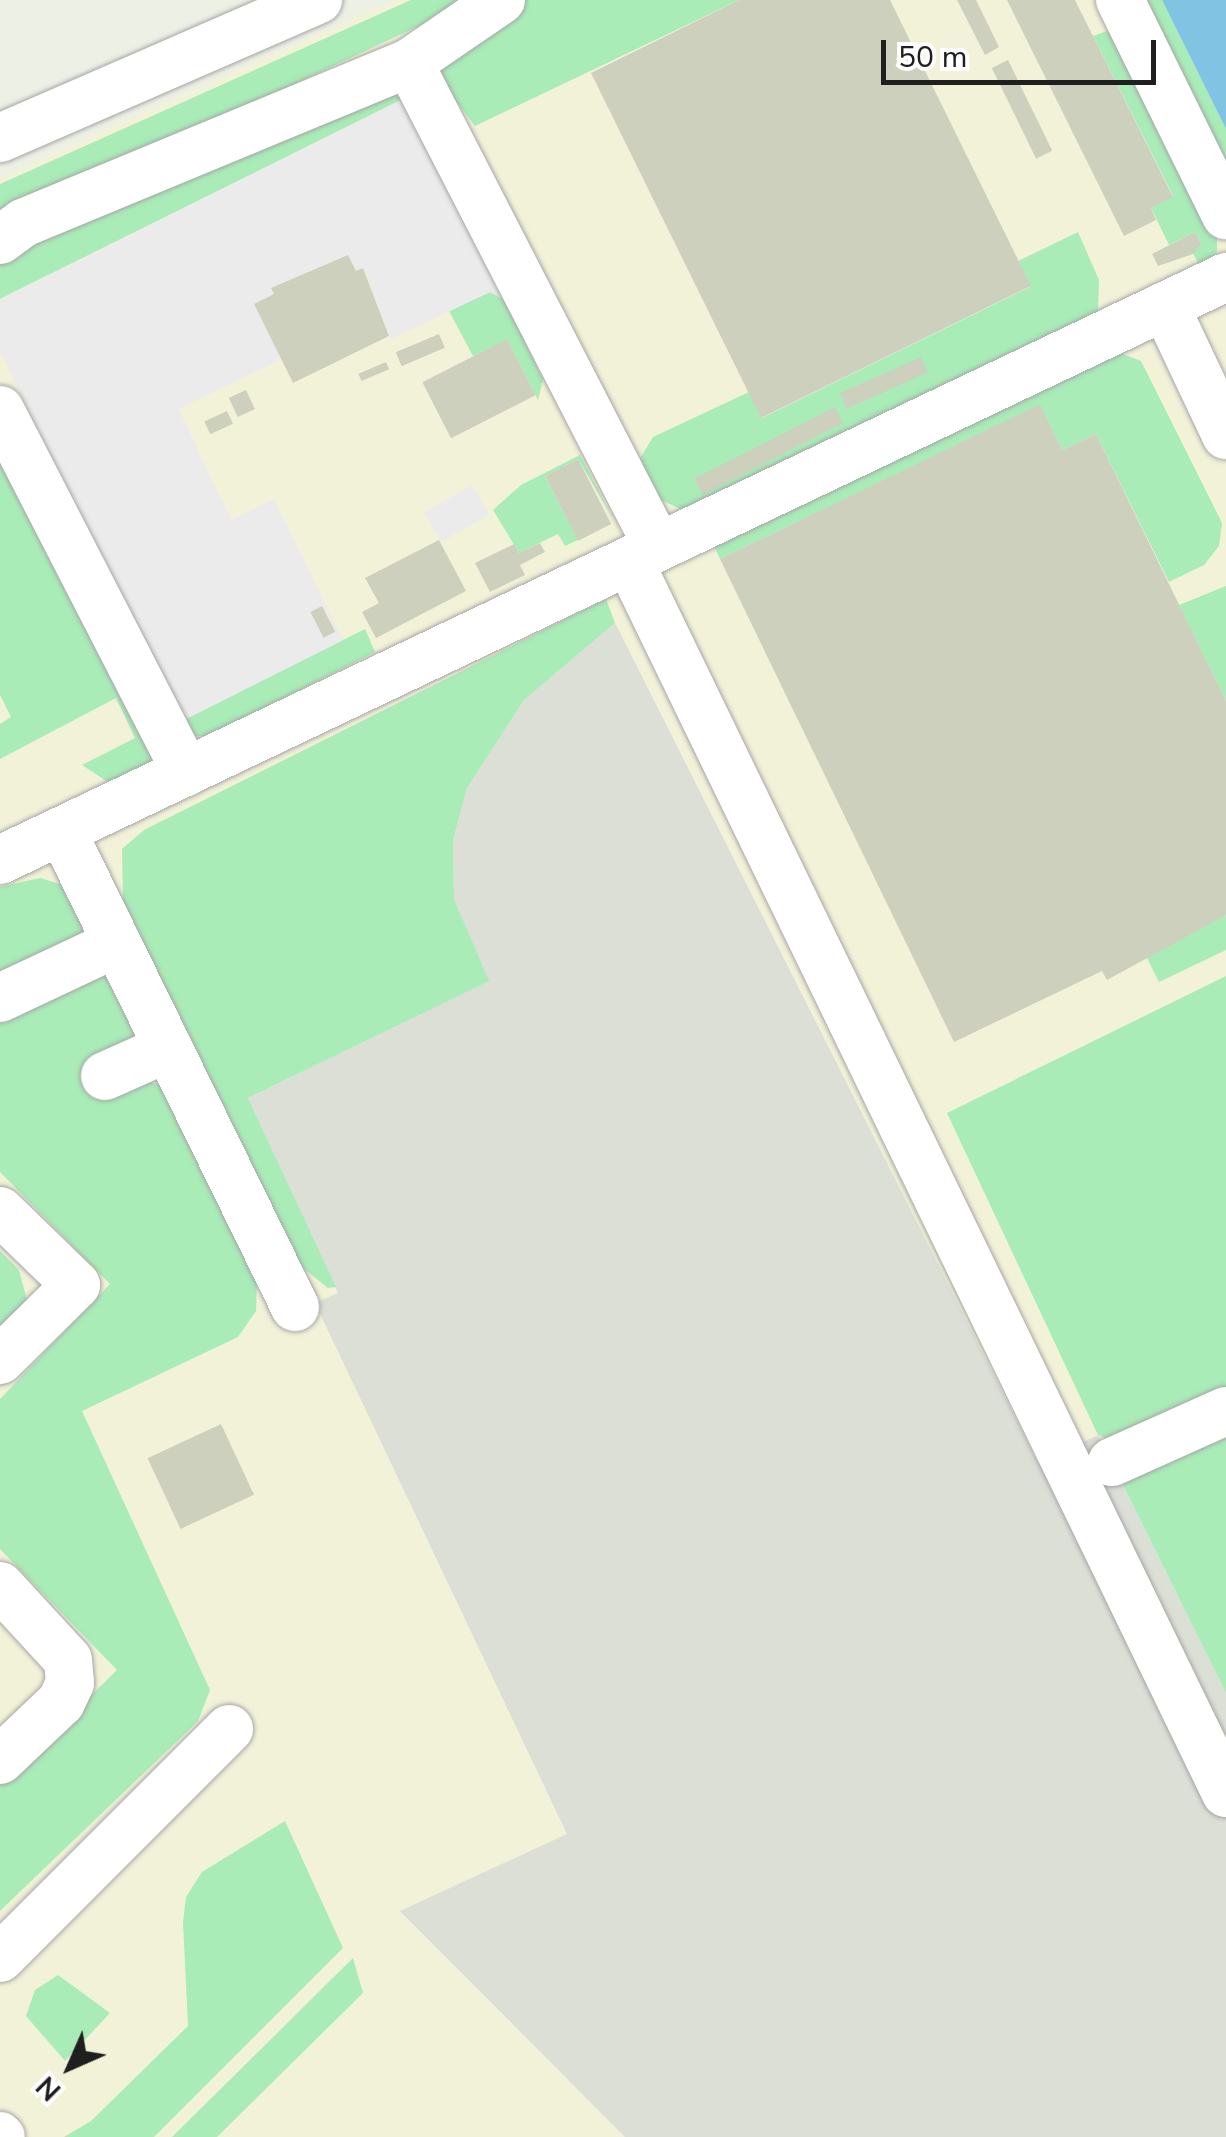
<!DOCTYPE html>
<style>
body{margin:0}
#map{position:relative;width:1226px;height:2137px;overflow:hidden;background:#ecf0e5;font-family:"Nunito Sans",sans-serif}
div>[style]{position:absolute}
.military>*{inset:0;background:#f2f2d8}
.airport>*{inset:0;background:#dbdfd6}
.grass>*{inset:0;background:#a9ecb7}
.pitch>*{inset:0;background:#80c3e2}
.parking>*{inset:0;background:#ebebeb;transform-origin:0 0}
.building>*{inset:0;background:#ced0be;transform-origin:0 0}
.roads{filter:drop-shadow(0 0 2px #a6a6a6) drop-shadow(0 0 2px #a6a6a6)}
.minor>*{height:48px;margin:-24px;padding:0 24px;transform-origin:24px;border-radius:24px;background:#fff}
span{translate:-50% -50%;white-space:nowrap;text-align:center;line-height:1.15;-webkit-text-stroke:9px #fff;paint-order:stroke}
.north{position:absolute;left:20px;top:2017px;width:100px;height:100px;-webkit-text-stroke:8px #fff;paint-order:stroke;rotate:225deg;font-size:28px;font-weight:700;line-height:40px;text-align:center;color:#1f1f1f}
.north::after{content:'';display:block;margin:auto;width:35px;height:45px;background:#1f1f1f;clip-path:polygon(50% 0,100% 100%,50% 72%,0 100%)}
.scale{position:absolute;left:881px;top:40px;width:275px;height:45px;box-sizing:border-box;border:5px solid #1f1f1f;border-top:0;padding-left:12px;font-size:30px;line-height:35px;white-space:nowrap;color:#1f1f1f;-webkit-text-stroke:8px #fff;paint-order:stroke}
</style>
<div id="map">
<div class="military">
<div style="clip-path:polygon(394px 0,1226px 0,1226px 2137px,0 2137px,0 177px)"></div>
</div>
<div class="airport">
<div style="clip-path:polygon(615px 623px,1038px 1463px,1098px 1435px,1226px 1693px,1226px 2137px,625px 2137px,400px 1911px,567px 1834px,315px 1303px,338px 1293px,248px 1098px,488px 981px,454px 899px,453px 840px,467px 788px,524px 700px)"></div>
</div>
<div class="grass">
<div style="clip-path:polygon(411px 0,474px 0,0 222px,0 184px)"></div>
<div style="clip-path:polygon(516px 0,739px 0,475px 126px,434px 72px)"></div>
<div style="clip-path:polygon(1134px 0,1162px 0,1226px 129px,1226px 185px)"></div>
<div style="clip-path:polygon(1113px 29px,1217px 224px,1217px 252px,1200px 267px,1191px 249px,1201px 244px,1195px 232px,1169px 245px,1151px 208px,1173px 196px,1093px 36px)"></div>
<div style="clip-path:polygon(395px 89px,405px 98px,0 299px,0 253px)"></div>
<div style="clip-path:polygon(1078px 232px,1099px 280px,1098px 312px,687px 512px,648px 494px,636px 465px,653px 437px,749px 392px,762px 418px,1030px 287px,1018px 261px)"></div>
<div style="clip-path:polygon(490px 292px,505px 300px,543px 380px,538px 400px,507px 340px,473px 356px,449px 311px)"></div>
<div style="clip-path:polygon(1115px 351px,1141px 361px,1222px 523px,1219px 546px,1204px 565px,1169px 582px,1096px 434px,1062px 450px,1040px 405px,720px 559px,714px 546px)"></div>
<div style="clip-path:polygon(0 427px,163px 759px,111px 784px,82px 765px,135px 738px,116px 698px,0 759px,0 724px,11px 717px,0 695px)"></div>
<div style="clip-path:polygon(580px 455px,615px 522px,578px 459px,545px 476px,578px 540px,565px 546px,558px 534px,519px 553px,493px 510px,521px 485px)"></div>
<div style="clip-path:polygon(1226px 586px,1226px 701px,1179px 605px)"></div>
<div style="clip-path:polygon(606px 599px,615px 623px,524px 700px,467px 788px,453px 840px,454px 899px,489px 981px,248px 1098px,336px 1287px,328px 1288px,299px 1265px,123px 900px,122px 849px,144px 830px)"></div>
<div style="clip-path:polygon(365px 629px,375px 652px,209px 736px,195px 736px,180px 722px)"></div>
<div style="clip-path:polygon(40px 878px,67px 886px,86px 920px,83px 936px,0 985px,0 887px)"></div>
<div style="clip-path:polygon(1226px 915px,1226px 950px,1159px 982px,1145px 954px)"></div>
<div style="clip-path:polygon(104px 973px,135px 1022px,141px 1080px,167px 1087px,257px 1280px,256px 1311px,238px 1337px,82px 1411px,210px 1690px,198px 1721px,0 1911px,0 1785px,117px 1670px,0 1549px,0 1399px,110px 1284px,0 1172px,0 1010px)"></div>
<div style="clip-path:polygon(1226px 976px,1226px 1394px,1117px 1443px,1098px 1435px,947px 1113px)"></div>
<div style="clip-path:polygon(0 1251px,19px 1270px,28px 1304px,0 1336px)"></div>
<div style="clip-path:polygon(1226px 1432px,1226px 1693px,1121px 1481px)"></div>
<div style="clip-path:polygon(285px 1821px,343px 1948px,154px 2137px,64px 2137px,91px 2121px,188px 2026px,183px 1922px,186px 1897px,202px 1872px)"></div>
<div style="clip-path:polygon(353px 1958px,363px 1993px,217px 2137px,172px 2137px)"></div>
<div style="clip-path:polygon(58px 1975px,110px 2013px,65px 2061px,26px 2016px,35px 1990px)"></div>
</div>
<div class="pitch">
<div style="clip-path:polygon(1162px 0,1226px 0,1226px 129px)"></div>
</div>
<div class="parking">
<div style="clip-path:polygon(405px 98px,505px 300px,490px 292px,391px 339px,364px 269px,356px 271px,348px 255px,271px 288px,274px 294px,254px 304px,281px 359px,179px 409px,231px 520px,274px 499px,343px 640px,180px 722px,0 351px,0 299px)"></div>
<div style="left:472px;top:485px;width:34px;height:55px;rotate:60deg"></div>
</div>
<div class="building">
<div style="clip-path:polygon(739px 0,890px 0,1031px 286px,761px 418px,591px 73px)"></div>
<div style="clip-path:polygon(957px 0,976px 0,999px 47px,985px 55px)"></div>
<div style="clip-path:polygon(1007px 0,1075px 0,1173px 197px,1151px 208px,1156px 220px,1124px 236px)"></div>
<div style="left:1008px;top:60px;width:101px;height:18px;rotate:64deg"></div>
<div style="clip-path:polygon(1195px 232px,1201px 244px,1193px 254px,1158px 266px,1152px 254px)"></div>
<div style="clip-path:polygon(348px 255px,356px 271px,363px 268px,389px 336px,293px 383px,254px 304px,274px 294px,271px 288px)"></div>
<div style="left:439px;top:334px;width:15px;height:47px;rotate:67deg"></div>
<div style="left:507px;top:339px;width:63px;height:95px;rotate:63deg"></div>
<div style="left:921px;top:357px;width:17px;height:89px;rotate:66deg"></div>
<div style="left:386px;top:362px;width:8px;height:30px;rotate:67deg"></div>
<div style="left:246px;top:390px;width:21px;height:19px;rotate:65deg"></div>
<div style="clip-path:polygon(1040px 404px,1062px 450px,1096px 434px,1226px 701px,1226px 915px,1107px 980px,1102px 971px,954px 1042px,720px 559px)"></div>
<div style="left:835px;top:407px;width:18px;height:158px;rotate:63deg"></div>
<div style="left:227px;top:411px;width:14px;height:25px;rotate:65deg"></div>
<div style="left:578px;top:459px;width:73px;height:37px;rotate:63deg"></div>
<div style="clip-path:polygon(439px 540px,466px 591px,376px 638px,362px 612px,379px 603px,365px 578px)"></div>
<div style="clip-path:polygon(540px 543px,545px 552px,520px 565px,525px 575px,490px 592px,475px 563px,514px 544px,519px 553px)"></div>
<div style="left:322px;top:606px;width:29px;height:13px;rotate:63deg"></div>
<div style="left:221px;top:1424px;width:78px;height:81px;rotate:65deg"></div>
</div>
<div class="roads">
<div class="minor">
<div style="left:501px;top:0;width:112px;rotate:145.6deg"></div>
<div style="left:409px;top:63px;width:544px;rotate:62.78deg"></div>
<div style="left:1120px;top:0;width:240px;rotate:63.8deg"></div>
<div style="left:0;top:138px;width:347px;rotate:-23.5deg"></div>
<div style="left:0;top:240px;width:29px;rotate:-36deg"></div>
<div style="left:23px;top:223px;width:418px;rotate:-22.5deg"></div>
<div style="left:1165px;top:306px;width:143px;rotate:64.7deg"></div>
<div style="left:0;top:410px;width:407px;rotate:62.8deg"></div>
<div style="left:629px;top:561px;width:1369px;rotate:64.15deg"></div>
<div style="left:62px;top:831px;width:530px;rotate:63.92deg"></div>
<div style="left:0;top:860px;width:1358px;rotate:-25.43deg"></div>
<div style="left:0;top:998px;width:129px;rotate:-25.2deg"></div>
<div style="left:105px;top:1076px;width:69px;rotate:-24deg"></div>
<div style="left:0;top:1211px;width:106px;rotate:44.2deg"></div>
<div style="left:76px;top:1285px;width:107px;rotate:135.4deg"></div>
<div style="left:1112px;top:1462px;width:125px;rotate:-24.1deg"></div>
<div style="left:0;top:1586px;width:100px;rotate:47.4deg"></div>
<div style="left:68px;top:1660px;width:23px;rotate:85deg"></div>
<div style="left:70px;top:1683px;width:21px;rotate:115deg"></div>
<div style="left:61px;top:1702px;width:84px;rotate:136.4deg"></div>
<div style="left:0;top:1958px;width:324px;rotate:-45deg"></div>
<div style="left:0;top:2136px;width:1px;rotate:45deg"></div>
</div>
</div>
<div class="north">N</div>
<div class="scale">50 m</div>
</div>
